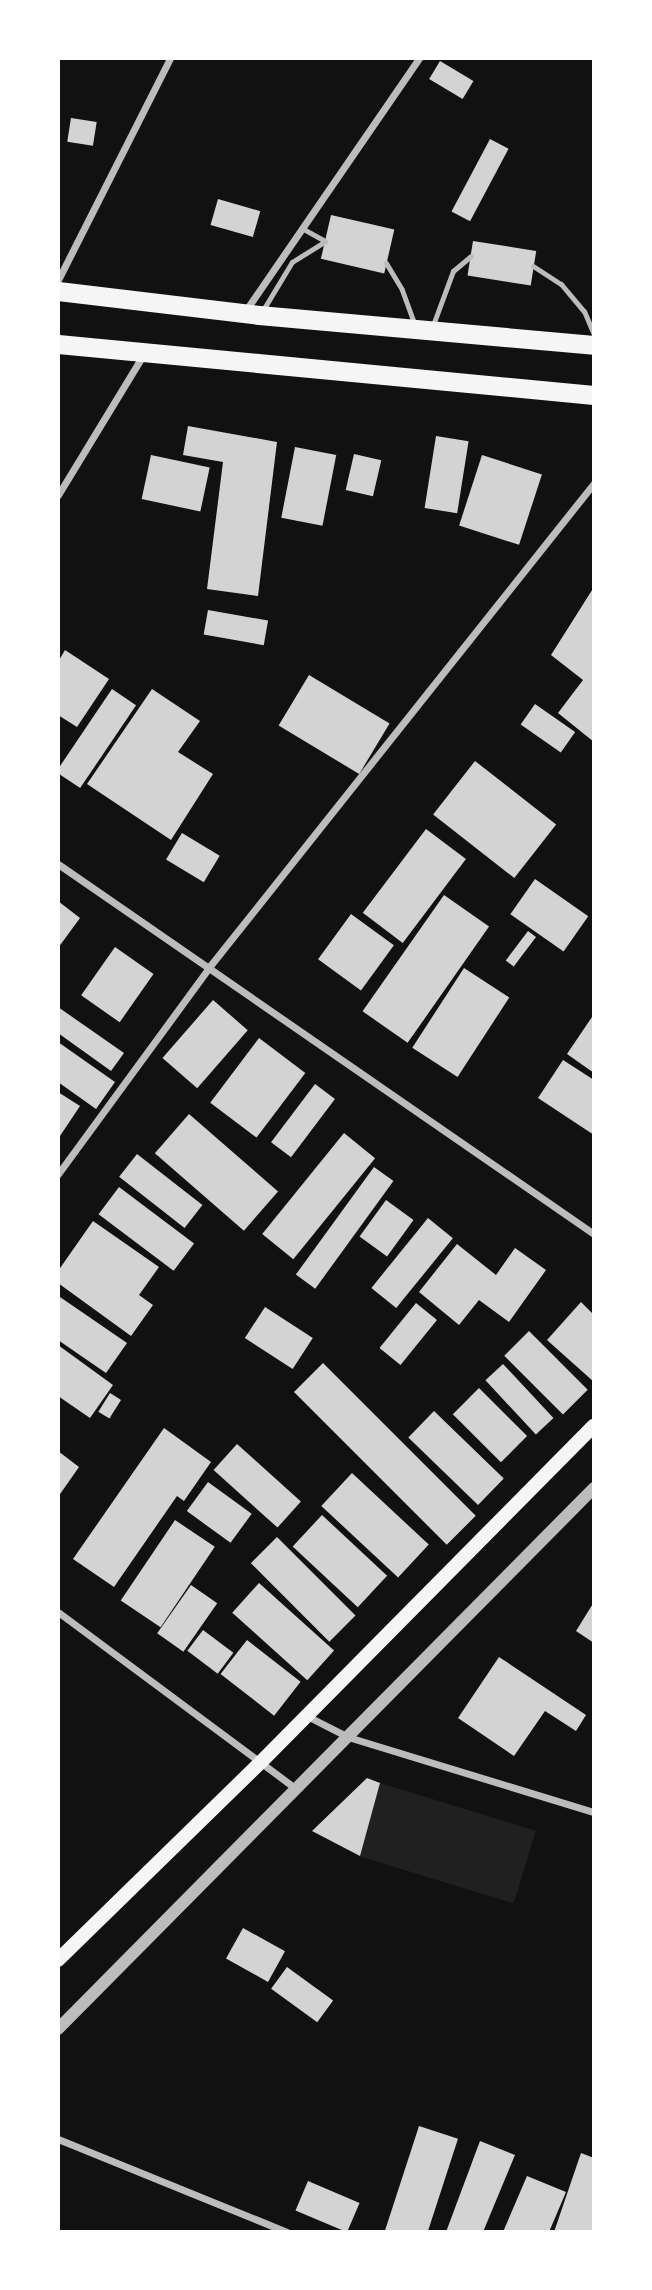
<!DOCTYPE html>
<style>
body{margin:0}
#map{position:relative;width:652px;height:2290px;overflow:hidden;background:#111;font-family:"Asap Condensed",sans-serif}
div>[style]{position:absolute}
.green>*{inset:0;background:#202020;transform-origin:0 0}
.building>*{inset:0;background:#d3d3d3;transform-origin:0 0}
.service>*{height:5px;margin:-2.5px;padding:0 2.5px;transform-origin:2.5px;border-radius:2.5px;background:#bcbcbc}
.minor>*{height:7px;margin:-3.5px;padding:0 3.5px;transform-origin:3.5px;border-radius:3.5px;background:#bcbcbc}
.tertiary>*{height:12px;margin:-6px;padding:0 6px;transform-origin:6px;border-radius:6px;background:#bcbcbc}
.secondary>*{height:14px;margin:-7px;padding:0 7px;transform-origin:7px;border-radius:7px;background:#f5f5f5}
.trunk>*{height:19px;margin:-9.5px;padding:0 9.5px;transform-origin:9.5px;border-radius:9.5px;background:#f5f5f5}
span{translate:-50% -50%;white-space:nowrap;text-align:center;line-height:1.15;-webkit-text-stroke:5px #fff;paint-order:stroke}
.frame{position:absolute;inset:0;border:60px solid #fff;pointer-events:none}
</style>
<div id="map">
<div class="green">
<div style="left:380px;top:1783px;width:163px;height:76px;rotate:17deg"></div>
</div>
<div class="building">
<div style="left:440px;top:61px;width:39px;height:21px;rotate:31deg"></div>
<div style="left:71px;top:118px;width:26px;height:24px;rotate:9deg"></div>
<div style="left:490px;top:139px;width:21px;height:82px;rotate:28deg"></div>
<div style="left:218px;top:199px;width:44px;height:27px;rotate:16deg"></div>
<div style="left:331px;top:215px;width:65px;height:45px;rotate:13deg"></div>
<div style="left:473px;top:241px;width:64px;height:35px;rotate:9deg"></div>
<div style="clip-path:polygon(188px 426px,277px 442px,258px 596px,207px 589px,223px 462px,183px 455px)"></div>
<div style="left:436px;top:436px;width:33px;height:73px;rotate:9deg"></div>
<div style="left:295px;top:447px;width:42px;height:72px;rotate:11deg"></div>
<div style="left:354px;top:454px;width:28px;height:37px;rotate:13deg"></div>
<div style="left:151px;top:455px;width:60px;height:45px;rotate:12deg"></div>
<div style="left:482px;top:455px;width:63px;height:74px;rotate:18deg"></div>
<div style="clip-path:polygon(594px 587px,594px 742px,558px 713px,583px 680px,551px 655px)"></div>
<div style="left:208px;top:610px;width:61px;height:25px;rotate:10deg"></div>
<div style="clip-path:polygon(65px 650px,109px 679px,77px 727px,58px 715px,58px 662px)"></div>
<div style="left:309px;top:675px;width:94px;height:59px;rotate:31deg"></div>
<div style="left:112px;top:689px;width:29px;height:100px;rotate:34deg"></div>
<div style="clip-path:polygon(152px 689px,200px 721px,178px 752px,213px 774px,171px 840px,87px 784px)"></div>
<div style="left:535px;top:704px;width:49px;height:25px;rotate:35deg"></div>
<div style="left:475px;top:761px;width:103px;height:68px;rotate:38deg"></div>
<div style="left:426px;top:829px;width:50px;height:105px;rotate:37deg"></div>
<div style="left:182px;top:833px;width:44px;height:31px;rotate:31deg"></div>
<div style="left:535px;top:879px;width:65px;height:43px;rotate:35deg"></div>
<div style="left:444px;top:895px;width:55px;height:142px;rotate:35deg"></div>
<div style="clip-path:polygon(58px 901px,80px 918px,58px 948px)"></div>
<div style="left:351px;top:914px;width:53px;height:56px;rotate:36deg"></div>
<div style="left:528px;top:931px;width:10px;height:37px;rotate:37deg"></div>
<div style="left:115px;top:947px;width:47px;height:59px;rotate:35deg"></div>
<div style="left:464px;top:968px;width:54px;height:95px;rotate:33deg"></div>
<div style="left:213px;top:1000px;width:46px;height:77px;rotate:41deg"></div>
<div style="clip-path:polygon(58px 1007px,124px 1053px,111px 1071px,58px 1033px)"></div>
<div style="clip-path:polygon(594px 1014px,594px 1073px,567px 1054px)"></div>
<div style="left:259px;top:1038px;width:58px;height:81px;rotate:37deg"></div>
<div style="clip-path:polygon(58px 1042px,115px 1082px,96px 1109px,58px 1082px)"></div>
<div style="clip-path:polygon(563px 1060px,594px 1080px,594px 1135px,538px 1098px)"></div>
<div style="left:315px;top:1084px;width:25px;height:73px;rotate:37deg"></div>
<div style="clip-path:polygon(58px 1092px,80px 1106px,58px 1139px)"></div>
<div style="left:189px;top:1114px;width:118px;height:52px;rotate:41deg"></div>
<div style="left:344px;top:1133px;width:40px;height:130px;rotate:39deg"></div>
<div style="left:137px;top:1154px;width:83px;height:29px;rotate:38deg"></div>
<div style="left:374px;top:1167px;width:24px;height:133px;rotate:36deg"></div>
<div style="left:119px;top:1187px;width:94px;height:34px;rotate:37deg"></div>
<div style="left:386px;top:1200px;width:34px;height:45px;rotate:36deg"></div>
<div style="left:428px;top:1218px;width:32px;height:90px;rotate:39deg"></div>
<div style="clip-path:polygon(93px 1221px,159px 1267px,139px 1295px,153px 1305px,131px 1336px,58px 1283px,58px 1271px)"></div>
<div style="clip-path:polygon(457px 1244px,496px 1275px,515px 1248px,546px 1270px,509px 1322px,479px 1300px,459px 1325px,419px 1292px)"></div>
<div style="clip-path:polygon(60px 1297px,127px 1343px,106px 1373px,58px 1340px)"></div>
<div style="clip-path:polygon(581px 1302px,594px 1315px,594px 1382px,547px 1340px)"></div>
<div style="left:416px;top:1303px;width:27px;height:58px;rotate:39deg"></div>
<div style="left:265px;top:1307px;width:57px;height:37px;rotate:33deg"></div>
<div style="left:529px;top:1331px;width:83px;height:35px;rotate:45deg"></div>
<div style="clip-path:polygon(58px 1345px,113px 1385px,90px 1418px,58px 1396px)"></div>
<div style="left:323px;top:1363px;width:216px;height:41px;rotate:45deg"></div>
<div style="left:503px;top:1364px;width:74px;height:24px;rotate:47deg"></div>
<div style="left:479px;top:1388px;width:68px;height:37px;rotate:45deg"></div>
<div style="left:110px;top:1393px;width:13px;height:22px;rotate:32deg"></div>
<div style="left:434px;top:1411px;width:97px;height:37px;rotate:44deg"></div>
<div style="clip-path:polygon(164px 1428px,211px 1462px,184px 1501px,177px 1496px,114px 1587px,73px 1559px)"></div>
<div style="left:237px;top:1444px;width:86px;height:35px;rotate:42deg"></div>
<div style="clip-path:polygon(58px 1451px,79px 1467px,58px 1497px)"></div>
<div style="left:352px;top:1473px;width:105px;height:45px;rotate:43deg"></div>
<div style="left:208px;top:1482px;width:54px;height:36px;rotate:36deg"></div>
<div style="left:322px;top:1515px;width:89px;height:43px;rotate:43deg"></div>
<div style="left:175px;top:1520px;width:48px;height:97px;rotate:34deg"></div>
<div style="left:277px;top:1537px;width:111px;height:37px;rotate:45deg"></div>
<div style="left:259px;top:1583px;width:101px;height:40px;rotate:42deg"></div>
<div style="left:191px;top:1585px;width:32px;height:59px;rotate:35deg"></div>
<div style="clip-path:polygon(594px 1602px,594px 1643px,576px 1631px)"></div>
<div style="left:203px;top:1630px;width:38px;height:26px;rotate:37deg"></div>
<div style="left:247px;top:1640px;width:68px;height:43px;rotate:38deg"></div>
<div style="clip-path:polygon(499px 1657px,586px 1715px,576px 1731px,545px 1711px,514px 1756px,458px 1718px)"></div>
<div style="clip-path:polygon(367px 1778px,380px 1783px,360px 1856px,312px 1831px)"></div>
<div style="left:243px;top:1928px;width:48px;height:35px;rotate:29deg"></div>
<div style="left:287px;top:1967px;width:57px;height:27px;rotate:36deg"></div>
<div style="left:419px;top:2126px;width:41px;height:111px;rotate:18deg"></div>
<div style="clip-path:polygon(480px 2141px,515px 2155px,483px 2232px,446px 2232px)"></div>
<div style="clip-path:polygon(581px 2153px,594px 2158px,594px 2232px,554px 2232px)"></div>
<div style="clip-path:polygon(527px 2176px,566px 2192px,549px 2232px,503px 2232px)"></div>
<div style="left:308px;top:2181px;width:56px;height:32px;rotate:23deg"></div>
</div>
<div class="service">
<div style="left:386px;top:263px;width:31px;rotate:59deg"></div>
<div style="left:402px;top:290px;width:35px;rotate:70deg"></div>
<div style="left:533px;top:266px;width:33px;rotate:33deg"></div>
<div style="left:561px;top:284px;width:35px;rotate:50deg"></div>
<div style="left:584px;top:311px;width:25px;rotate:67deg"></div>
<div style="left:263px;top:310px;width:56px;rotate:-58.9deg"></div>
<div style="left:292px;top:262px;width:39px;rotate:-32deg"></div>
<div style="left:325px;top:241px;width:26px;rotate:-151deg"></div>
<div style="left:433px;top:325px;width:58px;rotate:-69.7deg"></div>
<div style="left:453px;top:271px;width:23px;rotate:-40deg"></div>
</div>
<div class="minor">
<div style="left:58px;top:280px;width:249px;rotate:-63.2deg"></div>
<div style="left:246px;top:310px;width:306px;rotate:-55.5deg"></div>
<div style="left:58px;top:495px;width:164px;rotate:-58.7deg"></div>
<div style="left:58px;top:864px;width:651px;rotate:34.62deg"></div>
<div style="left:58px;top:1174px;width:258px;rotate:-53.8deg"></div>
<div style="left:210px;top:966px;width:617px;rotate:-51.51deg"></div>
<div style="left:58px;top:1612px;width:297px;rotate:36.6deg"></div>
<div style="left:307px;top:1716px;width:46px;rotate:27.1deg"></div>
<div style="left:348px;top:1737px;width:257px;rotate:17deg"></div>
<div style="left:58px;top:2139px;width:247px;rotate:22.1deg"></div>
</div>
<div class="tertiary">
<div style="left:58px;top:2029px;width:762px;rotate:-45.27deg"></div>
</div>
<div class="secondary">
<div style="left:58px;top:1960px;width:284px;rotate:-44.3deg"></div>
<div style="left:261px;top:1762px;width:473px;rotate:-45.3deg"></div>
</div>
<div class="trunk">
<div style="left:58px;top:291px;width:202px;rotate:6.8deg"></div>
<div style="left:259px;top:315px;width:336px;rotate:5.1deg"></div>
<div style="left:58px;top:344px;width:538px;rotate:5.44deg"></div>
</div>
<div class="frame"></div>
</div>
